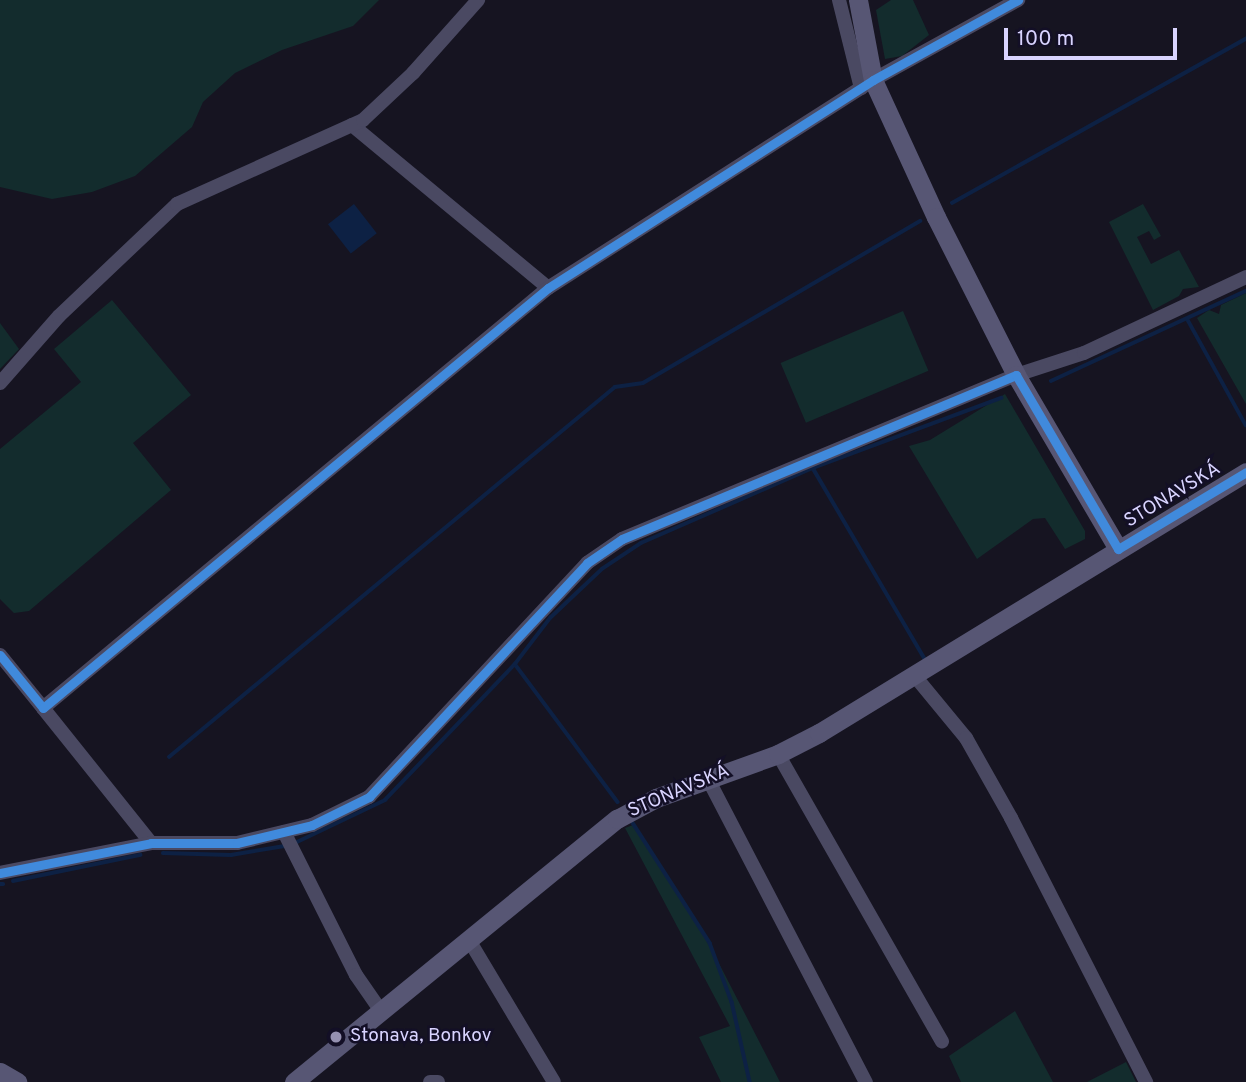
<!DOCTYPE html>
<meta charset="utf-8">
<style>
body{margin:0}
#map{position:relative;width:1246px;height:1082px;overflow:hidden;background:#161421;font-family:Overpass,sans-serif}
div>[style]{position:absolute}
.green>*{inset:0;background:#132c2d;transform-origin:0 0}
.water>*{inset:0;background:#0d2144;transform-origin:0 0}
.stream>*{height:3.5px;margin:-1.75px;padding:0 1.75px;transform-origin:1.75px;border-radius:1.75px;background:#0d2144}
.street>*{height:14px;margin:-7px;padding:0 7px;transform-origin:7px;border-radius:7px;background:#4a4962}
.secondary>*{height:19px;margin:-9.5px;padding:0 9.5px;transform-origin:9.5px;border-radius:9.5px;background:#575674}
.cycleway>*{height:9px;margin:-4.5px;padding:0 4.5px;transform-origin:4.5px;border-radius:4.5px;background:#408adc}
.dots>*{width:19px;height:19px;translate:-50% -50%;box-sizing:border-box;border:4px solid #130f26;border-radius:50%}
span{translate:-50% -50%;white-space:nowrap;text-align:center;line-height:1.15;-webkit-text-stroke:5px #130f26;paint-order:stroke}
.street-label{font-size:19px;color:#d9d4ff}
.poi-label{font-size:19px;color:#d9d4ff}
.left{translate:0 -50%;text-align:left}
.scale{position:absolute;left:1004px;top:28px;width:173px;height:32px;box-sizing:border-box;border:4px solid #d9d4ff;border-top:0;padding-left:9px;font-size:21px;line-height:24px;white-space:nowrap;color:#d9d4ff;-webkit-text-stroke:5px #130f26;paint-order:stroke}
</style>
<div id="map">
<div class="green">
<div style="clip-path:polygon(0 0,379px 0,353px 26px,282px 50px,235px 73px,203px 102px,192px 127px,135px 176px,92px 192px,52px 199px,0 187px)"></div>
<div style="clip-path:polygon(891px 0,913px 0,929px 35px,902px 56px,885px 59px,876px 10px)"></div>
<div style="clip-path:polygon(1143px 204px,1161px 236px,1154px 240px,1149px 231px,1137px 237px,1151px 264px,1179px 250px,1199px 287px,1183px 289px,1179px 296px,1153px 310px,1109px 222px)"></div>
<div style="clip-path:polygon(1246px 293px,1246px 404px,1197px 318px,1209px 310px,1219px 314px,1221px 305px)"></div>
<div style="clip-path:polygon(112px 300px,191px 395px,133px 443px,171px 490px,29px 611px,14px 613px,0 599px,0 449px,81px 382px,54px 349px)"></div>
<div style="left:903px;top:311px;width:65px;height:133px;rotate:67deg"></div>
<div style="clip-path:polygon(0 323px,19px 349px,0 369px)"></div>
<div style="clip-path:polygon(1005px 394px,1085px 531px,1085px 539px,1065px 549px,1045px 518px,1033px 519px,977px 559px,909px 446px,930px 440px)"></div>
<div style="clip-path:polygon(633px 825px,708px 942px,780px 1082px,721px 1082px,699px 1037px,730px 1026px,625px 828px)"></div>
<div style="clip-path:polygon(1015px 1011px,1053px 1082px,961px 1082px,949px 1056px)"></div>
<div style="clip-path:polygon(1126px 1062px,1136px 1082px,1087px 1082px)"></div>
</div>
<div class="water">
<div style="left:354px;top:204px;width:37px;height:33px;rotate:52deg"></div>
</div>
<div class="stream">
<div style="left:952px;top:203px;width:337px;rotate:-29.2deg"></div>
<div style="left:1188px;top:320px;width:120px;rotate:61.1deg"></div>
<div style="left:1051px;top:381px;width:215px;rotate:-24.8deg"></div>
<div style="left:813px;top:468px;width:221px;rotate:59.6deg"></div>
<div style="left:515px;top:664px;width:172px;rotate:53.3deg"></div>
<div style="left:169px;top:757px;width:579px;rotate:-39.68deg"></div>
<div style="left:615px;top:387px;width:28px;rotate:-8deg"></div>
<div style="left:643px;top:383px;width:321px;rotate:-30.3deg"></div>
<div style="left:633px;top:823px;width:143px;rotate:57.3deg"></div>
<div style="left:710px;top:943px;width:63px;rotate:69.6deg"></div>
<div style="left:732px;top:1002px;width:82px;rotate:77.3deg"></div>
<div style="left:295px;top:843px;width:100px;rotate:-25.5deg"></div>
<div style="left:385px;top:800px;width:188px;rotate:-46.3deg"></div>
<div style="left:515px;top:664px;width:58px;rotate:-52.7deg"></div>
<div style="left:550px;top:618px;width:71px;rotate:-43.3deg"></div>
<div style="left:602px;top:569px;width:47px;rotate:-33.7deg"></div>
<div style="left:641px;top:543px;width:188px;rotate:-23.6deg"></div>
<div style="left:813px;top:468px;width:201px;rotate:-20.4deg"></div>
<div style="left:163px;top:853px;width:68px;rotate:1.7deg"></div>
<div style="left:231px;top:855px;width:54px;rotate:-9.6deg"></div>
<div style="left:13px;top:881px;width:130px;rotate:-11.6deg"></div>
<div style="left:0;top:884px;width:3px"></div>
</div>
<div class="street">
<div style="left:839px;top:0;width:91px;rotate:76deg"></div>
<div style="left:352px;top:125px;width:255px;rotate:39.7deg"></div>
<div style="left:0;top:383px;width:89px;rotate:-48.6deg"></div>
<div style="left:59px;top:316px;width:163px;rotate:-43.5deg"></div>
<div style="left:177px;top:204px;width:204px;rotate:-24.3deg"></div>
<div style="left:363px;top:120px;width:69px;rotate:-43.2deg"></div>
<div style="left:413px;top:73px;width:98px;rotate:-48.3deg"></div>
<div style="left:0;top:655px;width:68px;rotate:50.9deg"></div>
<div style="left:43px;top:708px;width:657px;rotate:-39.75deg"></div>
<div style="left:548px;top:288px;width:386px;rotate:-32.6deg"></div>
<div style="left:873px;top:80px;width:166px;rotate:-28.9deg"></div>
<div style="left:914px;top:675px;width:82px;rotate:50.5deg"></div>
<div style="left:966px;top:738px;width:92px;rotate:60.6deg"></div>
<div style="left:1011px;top:818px;width:297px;rotate:62.9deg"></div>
<div style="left:43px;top:708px;width:173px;rotate:51.3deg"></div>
<div style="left:778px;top:754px;width:331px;rotate:60.3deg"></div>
<div style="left:708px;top:779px;width:342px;rotate:62.5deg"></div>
<div style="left:284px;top:832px;width:160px;rotate:63.3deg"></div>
<div style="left:356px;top:975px;width:44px;rotate:55.2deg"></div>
<div style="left:0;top:873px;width:154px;rotate:-11.2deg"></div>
<div style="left:151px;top:843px;width:86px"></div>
<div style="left:237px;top:843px;width:77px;rotate:-13.5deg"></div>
<div style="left:312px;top:825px;width:64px;rotate:-26.2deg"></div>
<div style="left:369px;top:797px;width:320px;rotate:-47deg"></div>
<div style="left:587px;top:563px;width:42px;rotate:-34.4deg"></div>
<div style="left:622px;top:539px;width:427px;rotate:-22.6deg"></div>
<div style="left:1016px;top:375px;width:71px;rotate:-17.9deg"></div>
<div style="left:1084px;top:353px;width:179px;rotate:-25.1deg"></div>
<div style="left:469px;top:940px;width:165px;rotate:59.1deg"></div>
<div style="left:430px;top:1082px;width:8px"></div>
</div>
<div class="secondary">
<div style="left:858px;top:0;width:81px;rotate:79.4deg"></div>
<div style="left:873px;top:80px;width:151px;rotate:65.3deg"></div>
<div style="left:936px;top:217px;width:177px;rotate:63.1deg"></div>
<div style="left:1016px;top:375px;width:202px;rotate:59.6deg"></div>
<div style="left:0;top:1072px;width:20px;rotate:30deg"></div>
<div style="left:294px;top:1082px;width:417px;rotate:-39.2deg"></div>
<div style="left:617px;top:819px;width:44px;rotate:-28.3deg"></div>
<div style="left:656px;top:798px;width:130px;rotate:-19.8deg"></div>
<div style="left:778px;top:754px;width:46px;rotate:-27.1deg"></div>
<div style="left:819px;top:733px;width:500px;rotate:-31.43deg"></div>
</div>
<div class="cycleway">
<div style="left:0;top:655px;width:68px;rotate:50.9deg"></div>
<div style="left:43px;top:708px;width:657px;rotate:-39.75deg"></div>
<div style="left:548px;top:288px;width:386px;rotate:-32.6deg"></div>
<div style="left:873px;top:80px;width:166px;rotate:-28.9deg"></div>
<div style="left:0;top:873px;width:154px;rotate:-11.2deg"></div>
<div style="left:151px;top:843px;width:86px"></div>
<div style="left:237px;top:843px;width:77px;rotate:-13.5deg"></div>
<div style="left:312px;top:825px;width:64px;rotate:-26.2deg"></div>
<div style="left:369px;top:797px;width:320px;rotate:-47deg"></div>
<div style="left:587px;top:563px;width:42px;rotate:-34.4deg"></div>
<div style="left:622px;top:539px;width:427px;rotate:-22.6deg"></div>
<div style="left:1016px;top:375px;width:202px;rotate:59.6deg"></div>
<div style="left:1118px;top:549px;width:149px;rotate:-31deg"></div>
</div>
<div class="dots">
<div style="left:336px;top:1037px;background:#9591b1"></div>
</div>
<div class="street-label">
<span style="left:1173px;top:496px;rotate:-31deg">STONAVSKÁ</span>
<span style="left:679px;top:792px;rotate:-23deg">STONAVSKÁ</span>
</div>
<div class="poi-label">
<span class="left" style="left:350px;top:1037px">Stonava, Bonkov</span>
</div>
<div class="scale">100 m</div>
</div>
